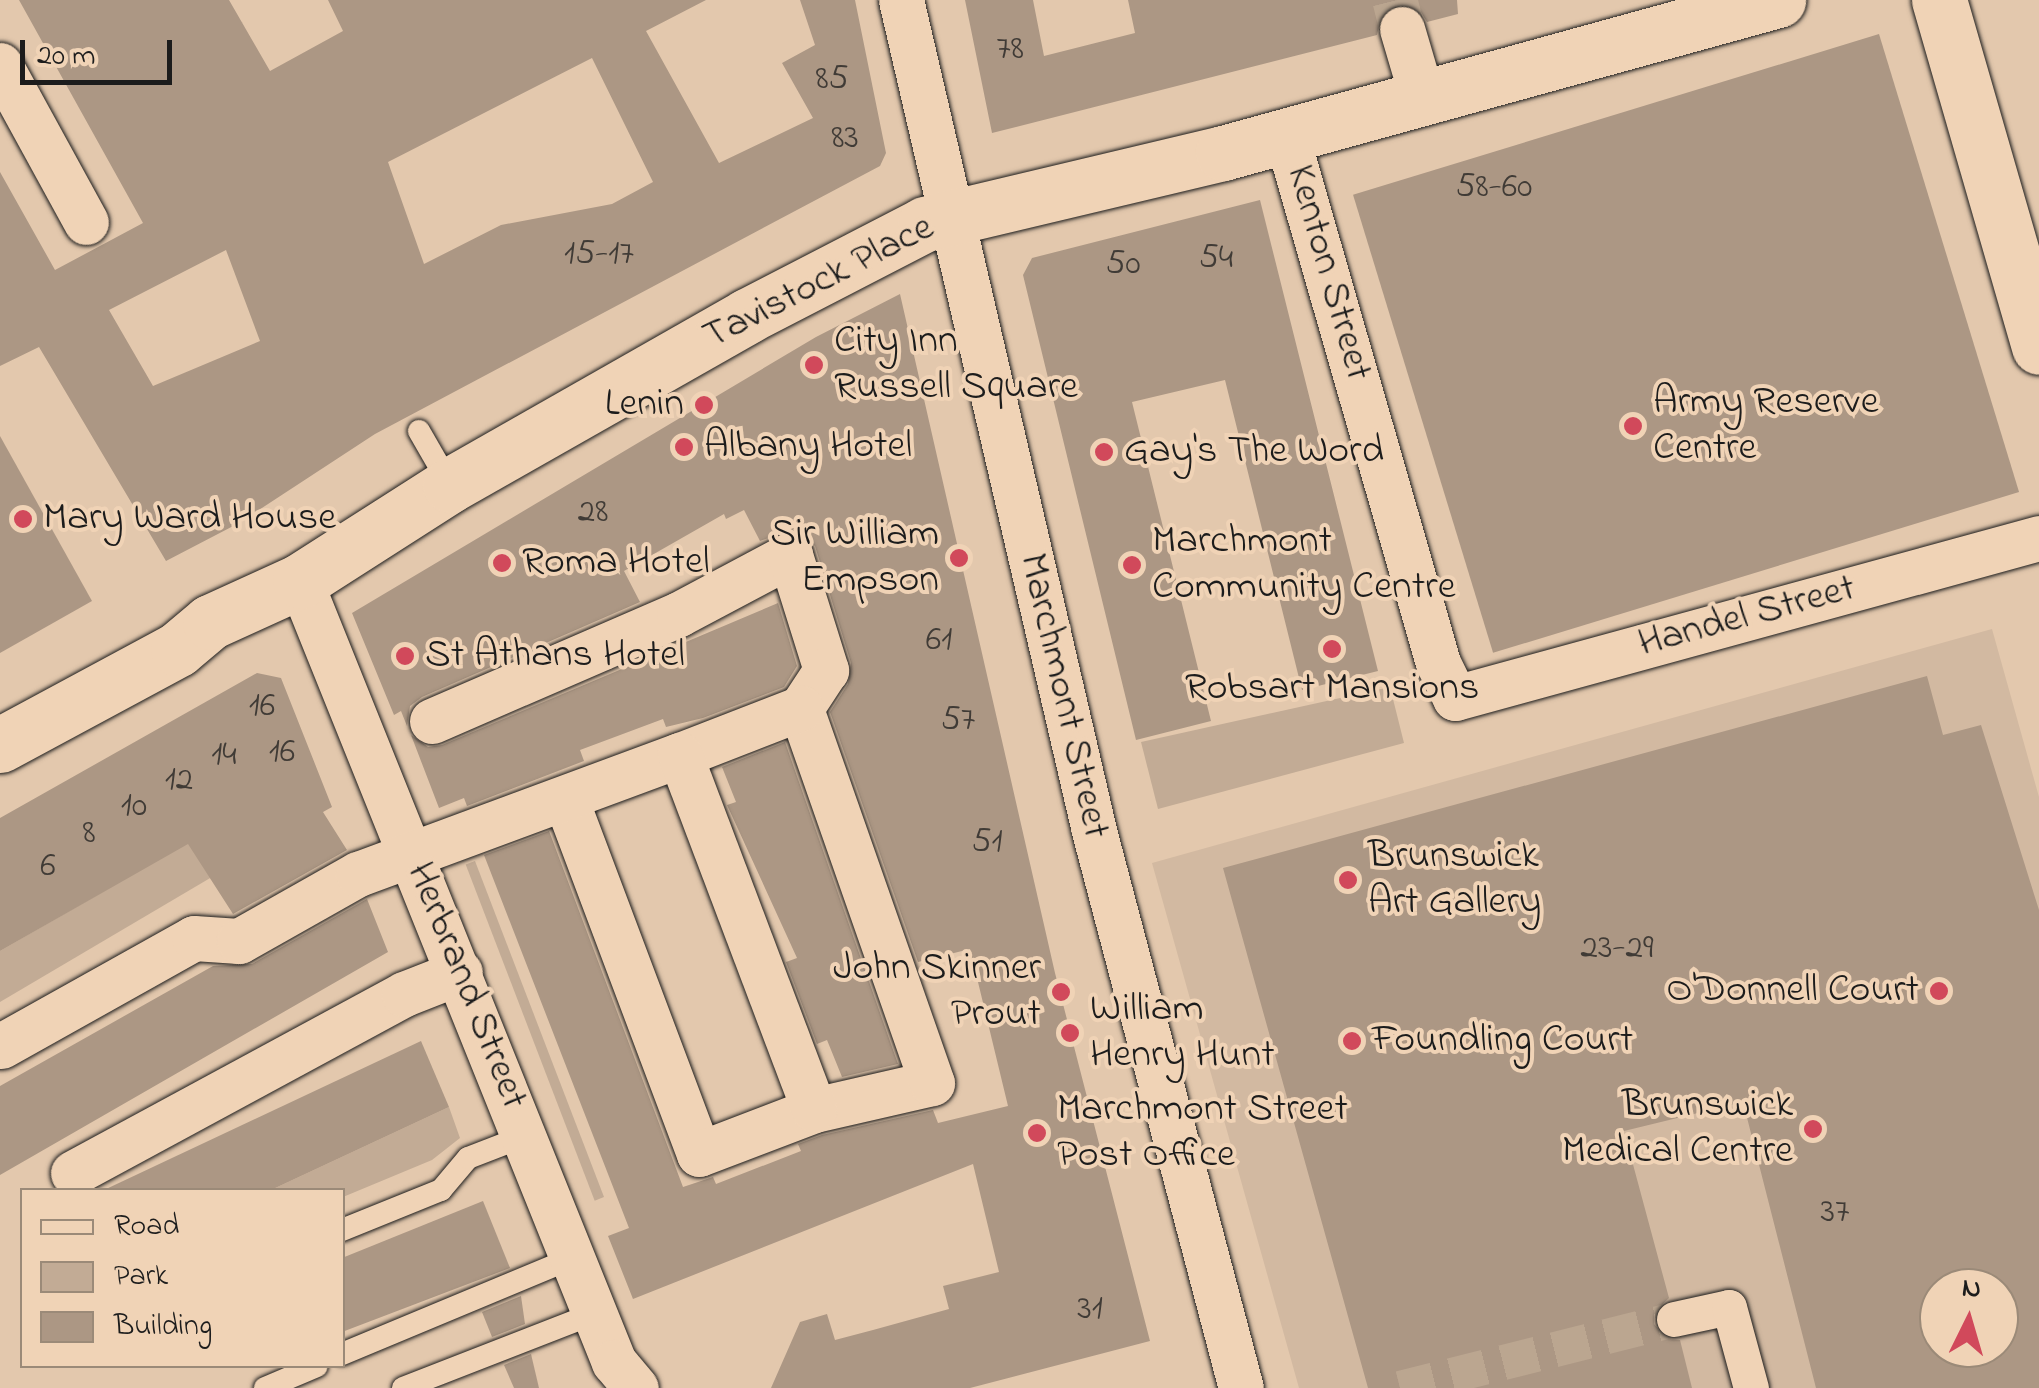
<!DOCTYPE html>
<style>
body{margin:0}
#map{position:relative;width:2039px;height:1388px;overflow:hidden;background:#e3c8ad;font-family:"Indie Flower",sans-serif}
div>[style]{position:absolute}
.built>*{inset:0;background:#d2b9a1}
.green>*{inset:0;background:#c2ab95;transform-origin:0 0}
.building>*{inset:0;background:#ac9784;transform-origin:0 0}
.pedestrian-tunnel>*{height:35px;margin-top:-17.5px;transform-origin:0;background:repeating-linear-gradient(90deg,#bba690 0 35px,transparent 0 53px)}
.minor-tunnel>*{height:45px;margin-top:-22.5px;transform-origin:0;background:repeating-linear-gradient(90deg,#bba690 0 45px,transparent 0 67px)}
.roads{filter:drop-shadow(0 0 2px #1c1c1c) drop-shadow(0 0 2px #1c1c1c)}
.service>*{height:22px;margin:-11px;padding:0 11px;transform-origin:11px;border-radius:11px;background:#f0d3b6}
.pedestrian>*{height:35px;margin:-17.5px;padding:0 17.5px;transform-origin:17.5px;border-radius:17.5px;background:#f0d3b6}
.minor>*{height:45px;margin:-22.5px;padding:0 22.5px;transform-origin:22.5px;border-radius:22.5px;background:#f0d3b6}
.tertiary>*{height:55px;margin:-27.5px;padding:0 27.5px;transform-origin:27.5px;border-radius:27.5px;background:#f0d3b6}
.secondary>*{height:55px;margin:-27.5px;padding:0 27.5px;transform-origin:27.5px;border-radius:27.5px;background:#f0d3b6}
.dots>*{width:28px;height:28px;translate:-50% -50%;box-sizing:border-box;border:5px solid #f0d3b6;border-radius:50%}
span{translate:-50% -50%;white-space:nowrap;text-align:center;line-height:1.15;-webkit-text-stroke:8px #f0d3b6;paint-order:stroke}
.number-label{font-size:35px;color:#403b36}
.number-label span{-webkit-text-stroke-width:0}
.street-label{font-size:40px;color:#1c1c1c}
.poi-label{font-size:40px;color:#1c1c1c}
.left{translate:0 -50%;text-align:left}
.right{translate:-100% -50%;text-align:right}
.legend{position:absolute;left:20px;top:1188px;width:325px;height:180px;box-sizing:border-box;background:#f0d3b6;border:2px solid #9b8a78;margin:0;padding:12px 18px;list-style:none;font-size:30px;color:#1c1c1c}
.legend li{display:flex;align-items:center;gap:20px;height:50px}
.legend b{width:50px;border:2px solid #9b8a78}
.north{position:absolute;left:1919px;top:1268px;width:100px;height:100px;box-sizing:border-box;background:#f0d3b6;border:2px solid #9b8a78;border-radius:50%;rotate:5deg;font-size:28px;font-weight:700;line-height:40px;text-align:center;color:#1c1c1c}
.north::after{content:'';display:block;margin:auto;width:35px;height:45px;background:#d1495b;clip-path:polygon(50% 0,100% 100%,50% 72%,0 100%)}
.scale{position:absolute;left:20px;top:40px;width:152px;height:45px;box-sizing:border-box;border:5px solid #1c1c1c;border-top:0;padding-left:12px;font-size:30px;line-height:35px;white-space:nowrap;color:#1c1c1c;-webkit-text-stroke:8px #f0d3b6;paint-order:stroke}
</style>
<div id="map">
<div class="built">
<div style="clip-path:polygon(evenodd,1992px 629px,2039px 797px,2039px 1388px,1299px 1388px,1152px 863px,1992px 629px,1939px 1288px,1999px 1288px,1999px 1348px,1939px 1348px,1939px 1288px)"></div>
</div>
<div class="green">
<div style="clip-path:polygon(1390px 687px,1404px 743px,1158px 809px,1141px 742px)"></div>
<div style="clip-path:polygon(231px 818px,295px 828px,0 1002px,0 951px)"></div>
<div style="left:475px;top:861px;width:360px;height:10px;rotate:69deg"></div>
<div style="clip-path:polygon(449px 1107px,460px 1138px,432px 1160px,343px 1197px,342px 1190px,271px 1190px)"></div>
</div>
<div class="building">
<div style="clip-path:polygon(evenodd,19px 0,229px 0,270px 71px,343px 31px,328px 0,706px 0,646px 31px,719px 163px,813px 118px,782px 63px,815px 45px,800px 0,855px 0,886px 153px,880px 166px,375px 434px,239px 523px,166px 561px,39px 347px,0 366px,0 172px,55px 270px,143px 223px,19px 0,592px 58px,653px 182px,612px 204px,501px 225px,424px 264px,388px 162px,592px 58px,19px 0,226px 250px,260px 341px,153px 386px,109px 310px,226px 250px)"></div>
<div style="clip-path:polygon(965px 0,1033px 0,1044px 56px,1135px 33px,1128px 0,1457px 0,1458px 14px,1427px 22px,1419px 9px,1396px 4px,1382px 12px,1377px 35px,992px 133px)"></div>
<div style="left:1879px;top:34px;width:479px;height:550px;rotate:73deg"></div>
<div style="clip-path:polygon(1260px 200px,1378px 671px,1302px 690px,1225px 380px,1132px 402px,1211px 721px,1136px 740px,1023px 275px,1032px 258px)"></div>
<div style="clip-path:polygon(900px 294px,1055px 973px,1150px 1341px,970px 1388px,771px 1388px,800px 1322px,827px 1314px,835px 1340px,873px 1330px,949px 1309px,943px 1286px,999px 1272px,973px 1164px,633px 1299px,608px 1236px,629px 1228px,484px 855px,549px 831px,683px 1187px,713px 1177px,716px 1184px,801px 1151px,798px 1144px,822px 1135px,933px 1110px,938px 1123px,1008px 1106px,970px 949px,918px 962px,830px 712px,848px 684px,851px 663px,815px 546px,794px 529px,760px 541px,744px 510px,726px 519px,724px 514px,624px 571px,640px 602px,422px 697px,410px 706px,407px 726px,401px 711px,394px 715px,352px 613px,816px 337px)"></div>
<div style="clip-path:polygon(0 436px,92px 601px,0 653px)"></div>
<div style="clip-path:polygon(778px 603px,797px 666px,784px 687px,703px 718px,666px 727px,663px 719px,580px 750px,584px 761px,467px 806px,464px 798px,439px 808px,411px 735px,428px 747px,442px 745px)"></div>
<div style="clip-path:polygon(257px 673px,281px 678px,332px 807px,323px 812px,347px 850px,233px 914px,188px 844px,0 951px,0 818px)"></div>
<div style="clip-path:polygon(evenodd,1927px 676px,1943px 735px,1981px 725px,2039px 910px,2039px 1388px,1816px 1388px,1743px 1102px,1624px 1131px,1669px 1298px,1654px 1312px,1654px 1324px,1667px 1339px,1680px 1340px,1692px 1388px,1368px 1388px,1223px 868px,1927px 676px,1939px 1288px,1999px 1288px,1999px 1348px,1939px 1348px,1939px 1288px)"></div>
<div style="clip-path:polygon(785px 742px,898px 1064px,842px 1077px,827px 1040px,817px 1044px,786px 962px,797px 958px,727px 805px,736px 802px,722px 767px)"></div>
<div style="clip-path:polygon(367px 899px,388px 952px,0 1175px,0 1086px,213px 966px,252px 964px)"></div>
<div style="clip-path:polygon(421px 1041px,449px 1107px,271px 1190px,104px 1190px)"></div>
<div style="clip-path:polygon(483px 1201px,510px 1268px,342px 1332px,342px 1258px)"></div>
<div style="clip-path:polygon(521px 1296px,525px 1324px,492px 1337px,482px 1312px)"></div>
<div style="clip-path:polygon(531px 1354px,539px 1388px,514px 1388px,504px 1365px)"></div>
</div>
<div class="pedestrian-tunnel">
<div style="left:1400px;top:1388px;width:283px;rotate:-14.1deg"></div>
</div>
<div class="minor-tunnel">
<div style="left:1395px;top:0;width:30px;rotate:76deg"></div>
</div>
<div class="roads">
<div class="service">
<div style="left:419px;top:431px;width:62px;rotate:60.1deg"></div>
<div style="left:342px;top:1230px;width:107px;rotate:-22deg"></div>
<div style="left:441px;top:1190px;width:42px;rotate:-49.8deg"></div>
<div style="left:468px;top:1158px;width:61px;rotate:-21.1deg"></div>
<div style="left:342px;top:1354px;width:250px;rotate:-22.6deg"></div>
<div style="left:265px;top:1388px;width:56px;rotate:-22.9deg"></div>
<div style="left:403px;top:1388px;width:206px;rotate:-21.3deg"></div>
</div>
<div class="pedestrian">
<div style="left:1674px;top:1319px;width:56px;rotate:-12.3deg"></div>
<div style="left:1729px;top:1307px;width:84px;rotate:74.8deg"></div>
</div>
<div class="minor">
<div style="left:901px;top:0;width:853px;rotate:76.92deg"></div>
<div style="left:1094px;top:831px;width:576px;rotate:75.22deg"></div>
<div style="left:1402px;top:29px;width:71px;rotate:73.6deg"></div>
<div style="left:0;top:65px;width:179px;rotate:61.3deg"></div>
<div style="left:1286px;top:134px;width:550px;rotate:73.97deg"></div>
<div style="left:1438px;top:663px;width:39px;rotate:64deg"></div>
<div style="left:1455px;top:698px;width:606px;rotate:-15.32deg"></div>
<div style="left:300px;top:581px;width:842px;rotate:68.1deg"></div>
<div style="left:614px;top:1362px;width:34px;rotate:50deg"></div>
<div style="left:432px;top:721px;width:269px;rotate:-23.4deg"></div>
<div style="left:679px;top:614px;width:126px;rotate:-28deg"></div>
<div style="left:790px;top:555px;width:121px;rotate:72.6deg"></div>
<div style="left:826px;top:670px;width:45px;rotate:123.3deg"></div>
<div style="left:566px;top:800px;width:378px;rotate:69.4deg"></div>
<div style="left:699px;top:1154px;width:123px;rotate:-20.9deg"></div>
<div style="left:814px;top:1110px;width:121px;rotate:-12.9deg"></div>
<div style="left:932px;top:1083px;width:397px;rotate:-109.3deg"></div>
<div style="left:801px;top:708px;width:130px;rotate:158.8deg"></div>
<div style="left:1px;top:1046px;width:221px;rotate:-29.2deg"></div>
<div style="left:194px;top:938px;width:45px;rotate:3.8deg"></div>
<div style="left:239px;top:941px;width:137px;rotate:-29.4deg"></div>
<div style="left:358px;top:874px;width:343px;rotate:-20.3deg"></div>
<div style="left:680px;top:755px;width:379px;rotate:69.3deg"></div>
<div style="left:73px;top:1173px;width:376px;rotate:-28.4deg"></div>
<div style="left:404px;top:994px;width:60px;rotate:-21.4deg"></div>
</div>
<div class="tertiary">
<div style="left:0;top:745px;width:202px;rotate:-28.3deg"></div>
<div style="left:178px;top:649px;width:42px;rotate:-40.2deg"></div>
<div style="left:210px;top:622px;width:99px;rotate:-24.5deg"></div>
<div style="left:300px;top:581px;width:178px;rotate:-32.6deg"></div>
<div style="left:450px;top:485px;width:342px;rotate:-29.6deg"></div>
<div style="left:747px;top:316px;width:200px;rotate:-27.3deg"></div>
<div style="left:925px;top:224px;width:306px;rotate:-13.4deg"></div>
<div style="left:1223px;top:153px;width:576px;rotate:-15.41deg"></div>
</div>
<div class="secondary">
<div style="left:1939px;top:0;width:361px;rotate:73.9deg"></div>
</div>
</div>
<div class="dots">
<div style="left:814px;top:365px;background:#d1495b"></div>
<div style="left:704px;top:405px;background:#d1495b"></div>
<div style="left:1633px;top:426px;background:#d1495b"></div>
<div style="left:684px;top:447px;background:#d1495b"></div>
<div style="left:1104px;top:452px;background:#d1495b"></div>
<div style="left:23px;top:519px;background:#d1495b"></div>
<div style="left:959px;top:558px;background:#d1495b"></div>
<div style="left:502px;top:563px;background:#d1495b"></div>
<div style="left:1132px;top:565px;background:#d1495b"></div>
<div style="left:1332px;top:649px;background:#d1495b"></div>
<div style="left:405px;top:656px;background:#d1495b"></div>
<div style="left:1348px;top:880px;background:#d1495b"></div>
<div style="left:1939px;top:991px;background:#d1495b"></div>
<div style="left:1061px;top:992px;background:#d1495b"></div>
<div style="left:1070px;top:1033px;background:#d1495b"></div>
<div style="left:1352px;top:1041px;background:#d1495b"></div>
<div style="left:1813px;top:1129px;background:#d1495b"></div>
<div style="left:1037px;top:1133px;background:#d1495b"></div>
</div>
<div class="number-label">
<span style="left:1010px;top:50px">78</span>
<span style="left:832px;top:80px">85</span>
<span style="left:845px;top:139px">83</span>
<span style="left:1494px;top:188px">58-60</span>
<span style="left:599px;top:255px">15-17</span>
<span style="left:1216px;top:259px">54</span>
<span style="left:1123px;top:265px">50</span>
<span style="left:593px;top:513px">28</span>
<span style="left:939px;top:641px">61</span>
<span style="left:262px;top:707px">16</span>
<span style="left:958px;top:721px">57</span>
<span style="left:282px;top:753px">16</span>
<span style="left:224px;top:756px">14</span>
<span style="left:179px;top:781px">12</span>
<span style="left:134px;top:807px">10</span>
<span style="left:89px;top:834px">8</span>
<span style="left:987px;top:843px">51</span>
<span style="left:48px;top:867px">6</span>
<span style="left:1617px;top:949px">23-29</span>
<span style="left:1835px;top:1213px">37</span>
<span style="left:1090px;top:1310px">31</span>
</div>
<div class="street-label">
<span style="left:1328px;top:273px;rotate:74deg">Kenton Street</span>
<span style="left:819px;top:283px;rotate:-27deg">Tavistock Place</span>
<span style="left:1747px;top:617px;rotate:-15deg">Handel Street</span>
<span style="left:1063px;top:696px;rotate:77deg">Marchmont Street</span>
<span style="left:466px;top:986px;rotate:68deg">Herbrand Street</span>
</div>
<div class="poi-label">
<span class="left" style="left:834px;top:365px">City Inn<br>Russell Square</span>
<span class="left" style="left:1653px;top:426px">Army Reserve<br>Centre</span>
<span class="right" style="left:684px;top:405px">Lenin</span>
<span class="left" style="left:704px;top:447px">Albany Hotel</span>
<span class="left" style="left:1124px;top:452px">Gay's The Word</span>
<span class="left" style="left:43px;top:519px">Mary Ward House</span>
<span class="right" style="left:939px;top:558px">Sir William<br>Empson</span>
<span class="left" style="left:1152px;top:565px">Marchmont<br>Community Centre</span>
<span class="left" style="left:522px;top:563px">Roma Hotel</span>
<span class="left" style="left:425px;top:656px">St Athans Hotel</span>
<span style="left:1332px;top:689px">Robsart Mansions</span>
<span class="left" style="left:1368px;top:880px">Brunswick<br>Art Gallery</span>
<span class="right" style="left:1041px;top:992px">John Skinner<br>Prout</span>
<span class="right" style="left:1919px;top:991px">O'Donnell Court</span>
<span class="left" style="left:1090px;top:1033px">William<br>Henry Hunt</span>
<span class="left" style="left:1372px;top:1041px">Foundling Court</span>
<span class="right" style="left:1793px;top:1129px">Brunswick<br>Medical Centre</span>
<span class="left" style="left:1057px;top:1133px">Marchmont Street<br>Post Office</span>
</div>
<ul class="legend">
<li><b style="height:12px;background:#f0d3b6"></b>Road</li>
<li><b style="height:28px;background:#c2ab95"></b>Park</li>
<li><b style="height:28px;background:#ac9784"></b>Building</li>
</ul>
<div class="north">N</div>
<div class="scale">20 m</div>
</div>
